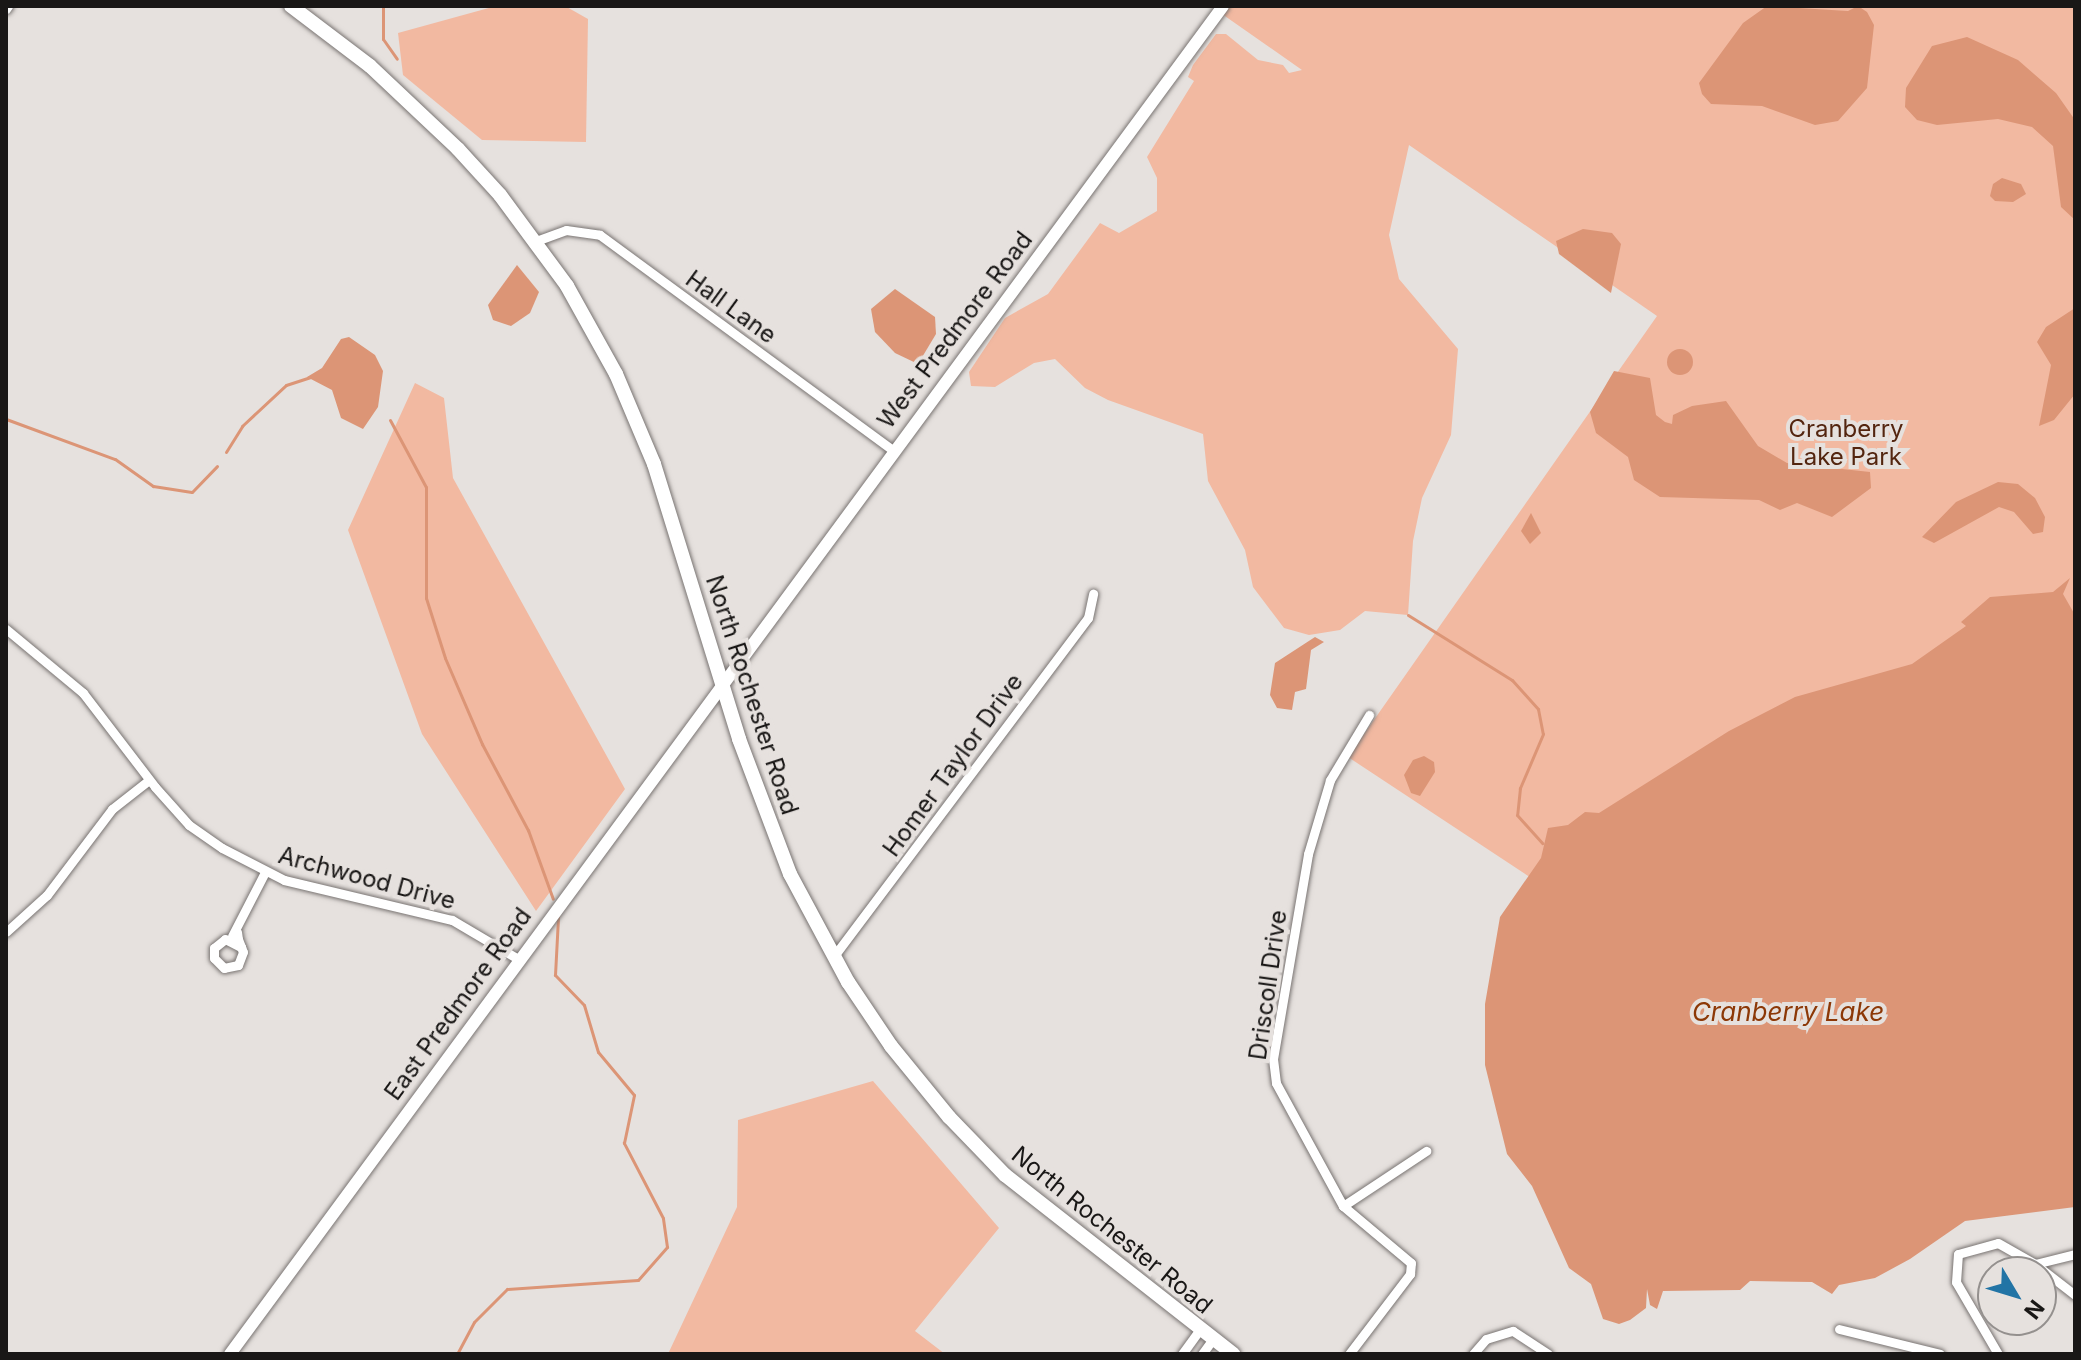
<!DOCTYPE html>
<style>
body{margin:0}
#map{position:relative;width:2081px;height:1360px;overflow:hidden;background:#e6e1de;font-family:Inter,sans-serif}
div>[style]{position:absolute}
.green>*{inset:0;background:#f2b9a1}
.water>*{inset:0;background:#dc9576}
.round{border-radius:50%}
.stream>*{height:3px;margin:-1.5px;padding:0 1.5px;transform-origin:1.5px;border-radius:1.5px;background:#dc9576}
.roads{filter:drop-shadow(0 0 2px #797472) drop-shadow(0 0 2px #797472)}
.minor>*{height:9px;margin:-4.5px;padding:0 4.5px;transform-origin:4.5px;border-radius:4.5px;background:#fff}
.tertiary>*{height:12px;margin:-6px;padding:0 6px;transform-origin:6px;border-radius:6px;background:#fff}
.secondary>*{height:14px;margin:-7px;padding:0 7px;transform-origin:7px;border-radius:7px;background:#fff}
span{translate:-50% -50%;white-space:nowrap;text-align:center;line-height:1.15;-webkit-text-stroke:8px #e6e1de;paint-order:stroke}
.street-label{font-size:24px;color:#191716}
.park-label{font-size:24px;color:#53250f}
.water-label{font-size:26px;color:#8c3807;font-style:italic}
.frame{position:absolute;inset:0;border:8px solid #191716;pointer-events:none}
.north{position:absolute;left:1977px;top:1256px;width:80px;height:80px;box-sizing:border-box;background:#e6e1de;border:2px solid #94908e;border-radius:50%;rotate:128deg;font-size:22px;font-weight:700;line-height:32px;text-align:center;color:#191716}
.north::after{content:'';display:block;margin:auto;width:28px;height:36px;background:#2274a5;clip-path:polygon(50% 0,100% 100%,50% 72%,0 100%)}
</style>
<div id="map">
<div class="green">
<div style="clip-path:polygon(496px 6px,565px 6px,588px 19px,586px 142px,482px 140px,403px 75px,398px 33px)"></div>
<div style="clip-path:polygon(1228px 6px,2075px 6px,2075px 625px,1719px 1002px,1348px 757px,1657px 316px,1409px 145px,1389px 235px,1399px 279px,1458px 349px,1451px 435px,1422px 498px,1413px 541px,1408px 615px,1365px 611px,1340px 630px,1309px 635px,1284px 628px,1253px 587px,1245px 550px,1208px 481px,1203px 434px,1108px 400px,1085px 388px,1055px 359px,1034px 363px,995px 387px,971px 386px,969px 372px,1005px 318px,1048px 294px,1100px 223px,1119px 233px,1157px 211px,1157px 178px,1147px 157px,1194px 81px,1188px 77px,1193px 65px,1216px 34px,1226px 34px,1258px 60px,1283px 65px,1289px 73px,1302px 70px,1222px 14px)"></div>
<div style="clip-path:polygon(415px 383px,444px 398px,453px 478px,625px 789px,536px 911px,422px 734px,348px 530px)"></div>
<div style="clip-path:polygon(873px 1081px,999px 1228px,915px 1331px,945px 1354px,668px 1354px,737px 1207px,738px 1120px)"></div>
</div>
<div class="water">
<div style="clip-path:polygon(1767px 6px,1848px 11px,1858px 6px,1867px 12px,1874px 25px,1867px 88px,1838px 121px,1815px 125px,1762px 106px,1711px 104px,1702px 94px,1699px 83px,1743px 23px)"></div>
<div style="clip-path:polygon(1967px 37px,2018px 60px,2056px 93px,2075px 120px,2075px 220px,2061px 207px,2053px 146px,2032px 127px,1998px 119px,1937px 125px,1917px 120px,1905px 107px,1906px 88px,1932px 46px)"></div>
<div style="clip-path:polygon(2002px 178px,2021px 184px,2026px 194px,2013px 202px,1995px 201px,1990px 196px,1993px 184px)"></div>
<div style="clip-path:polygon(1583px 229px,1612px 233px,1621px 244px,1611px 293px,1559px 254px,1556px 241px)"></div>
<div style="clip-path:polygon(517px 265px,539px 292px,530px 313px,511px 326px,493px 320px,488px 305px)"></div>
<div style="clip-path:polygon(895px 289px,935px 317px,936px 334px,918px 364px,895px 353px,875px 332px,871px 309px)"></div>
<div style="clip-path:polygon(2075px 308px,2075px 394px,2054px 420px,2039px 426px,2051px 365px,2037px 342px,2046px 327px)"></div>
<div style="clip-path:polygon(349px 337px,375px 355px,383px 371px,378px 407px,363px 429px,341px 418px,332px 390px,307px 377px,322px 368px,341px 339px)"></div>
<div class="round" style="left:1667px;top:349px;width:26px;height:26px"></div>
<div style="clip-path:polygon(1614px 371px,1650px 378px,1656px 415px,1665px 422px,1672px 424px,1673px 415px,1692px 406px,1726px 401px,1758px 446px,1787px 463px,1870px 472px,1871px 488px,1832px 517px,1797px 503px,1780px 510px,1759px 500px,1660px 497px,1634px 480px,1628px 457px,1596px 433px,1590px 412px)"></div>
<div style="clip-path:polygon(1998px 482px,2018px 484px,2035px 498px,2045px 517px,2043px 532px,2033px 534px,2014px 512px,1999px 507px,1934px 543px,1922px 537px,1956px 502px)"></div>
<div style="clip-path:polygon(1531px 513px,1541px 533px,1530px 544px,1521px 531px)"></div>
<div style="clip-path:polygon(2070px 578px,2063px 594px,2075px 615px,2075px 1207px,1965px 1221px,1910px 1259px,1875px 1278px,1839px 1285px,1832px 1294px,1812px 1282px,1750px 1281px,1740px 1290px,1663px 1291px,1657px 1309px,1650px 1305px,1647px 1289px,1646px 1308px,1630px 1320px,1619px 1324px,1603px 1319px,1591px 1284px,1569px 1268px,1532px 1186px,1507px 1154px,1485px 1065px,1485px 1004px,1500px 917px,1541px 858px,1548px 828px,1568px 825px,1585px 812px,1599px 813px,1729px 731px,1795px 697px,1912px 664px,1966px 626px,1961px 622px,1990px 597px,2053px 592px)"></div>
<div style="clip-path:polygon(1315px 637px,1324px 642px,1311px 650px,1306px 689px,1295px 692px,1292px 710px,1277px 708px,1270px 695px,1275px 663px)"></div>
<div style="clip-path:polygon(1424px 756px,1434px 762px,1435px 772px,1420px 796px,1411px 793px,1404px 775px,1413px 760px)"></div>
</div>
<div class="stream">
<div style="left:383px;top:6px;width:33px;rotate:90deg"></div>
<div style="left:383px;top:39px;width:24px;rotate:55deg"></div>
<div style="left:6px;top:419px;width:116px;rotate:20.2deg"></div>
<div style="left:115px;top:459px;width:47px;rotate:35.4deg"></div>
<div style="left:153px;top:486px;width:39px;rotate:9deg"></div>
<div style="left:192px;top:492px;width:36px;rotate:-46deg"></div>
<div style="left:390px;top:420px;width:76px;rotate:61.8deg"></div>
<div style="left:426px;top:487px;width:111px;rotate:90deg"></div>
<div style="left:426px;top:598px;width:63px;rotate:72.4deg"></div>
<div style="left:445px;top:658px;width:94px;rotate:66.7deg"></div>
<div style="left:482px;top:744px;width:98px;rotate:61.9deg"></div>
<div style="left:528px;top:830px;width:73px;rotate:70.1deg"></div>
<div style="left:226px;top:452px;width:31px;rotate:-58deg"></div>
<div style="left:242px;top:426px;width:60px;rotate:-43deg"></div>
<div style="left:286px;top:385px;width:25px;rotate:-18deg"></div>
<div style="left:1408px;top:615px;width:123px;rotate:32deg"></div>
<div style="left:1512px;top:680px;width:39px;rotate:48deg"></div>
<div style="left:1538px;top:709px;width:25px;rotate:79deg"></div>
<div style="left:1543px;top:734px;width:59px;rotate:113.1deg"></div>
<div style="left:1520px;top:788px;width:27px;rotate:96deg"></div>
<div style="left:1517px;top:815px;width:38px;rotate:48deg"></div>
<div style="left:457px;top:1354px;width:36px;rotate:-62deg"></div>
<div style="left:474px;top:1322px;width:47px;rotate:-45deg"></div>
<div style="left:507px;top:1289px;width:131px;rotate:-3.9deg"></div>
<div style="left:638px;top:1280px;width:44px;rotate:-48.7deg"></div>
<div style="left:667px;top:1247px;width:29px;rotate:-98deg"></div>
<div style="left:663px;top:1218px;width:85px;rotate:-117.5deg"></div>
<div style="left:624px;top:1143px;width:49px;rotate:-78.2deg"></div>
<div style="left:634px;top:1095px;width:56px;rotate:-129.9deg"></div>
<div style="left:598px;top:1052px;width:49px;rotate:-106.6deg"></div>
<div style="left:584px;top:1005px;width:42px;rotate:-134deg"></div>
<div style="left:555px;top:975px;width:58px;rotate:-87deg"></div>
</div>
<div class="roads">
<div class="minor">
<div style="left:6px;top:9px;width:4px;rotate:-56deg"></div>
<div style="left:536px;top:241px;width:32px;rotate:-20deg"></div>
<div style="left:566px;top:230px;width:34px;rotate:8deg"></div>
<div style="left:600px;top:235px;width:363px;rotate:36.3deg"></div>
<div style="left:6px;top:629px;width:100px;rotate:39.7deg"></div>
<div style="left:83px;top:693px;width:118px;rotate:52.5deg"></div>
<div style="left:155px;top:787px;width:51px;rotate:48.2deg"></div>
<div style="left:189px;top:825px;width:40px;rotate:34.9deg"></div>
<div style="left:222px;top:848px;width:70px;rotate:27.3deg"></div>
<div style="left:284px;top:880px;width:173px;rotate:13.4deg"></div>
<div style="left:452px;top:920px;width:77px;rotate:30.6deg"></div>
<div style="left:6px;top:932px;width:55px;rotate:-42.1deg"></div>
<div style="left:47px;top:895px;width:108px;rotate:-52.9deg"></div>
<div style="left:112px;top:809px;width:47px;rotate:-38.1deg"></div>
<div style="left:237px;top:932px;width:7px;rotate:82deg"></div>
<div style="left:238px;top:939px;width:9px;rotate:69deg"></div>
<div style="left:241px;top:947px;width:5px;rotate:68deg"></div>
<div style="left:243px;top:952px;width:14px;rotate:111deg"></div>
<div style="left:238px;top:965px;width:14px;rotate:168deg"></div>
<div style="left:224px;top:968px;width:14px;rotate:-135deg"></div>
<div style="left:214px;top:958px;width:10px;rotate:-90deg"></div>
<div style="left:214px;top:948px;width:14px;rotate:-39deg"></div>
<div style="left:225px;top:939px;width:18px;rotate:27deg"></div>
<div style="left:232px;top:936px;width:72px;rotate:-62.7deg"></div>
<div style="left:834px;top:956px;width:423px;rotate:-53.1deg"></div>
<div style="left:1088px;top:618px;width:25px;rotate:-78deg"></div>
<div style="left:1343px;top:1206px;width:100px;rotate:-33.5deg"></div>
<div style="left:2035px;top:1264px;width:51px;rotate:37.8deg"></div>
<div style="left:1839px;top:1329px;width:104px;rotate:13.9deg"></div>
<div style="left:1182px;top:1354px;width:31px;rotate:-54deg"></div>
<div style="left:1202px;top:1354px;width:19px;rotate:-54deg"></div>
<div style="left:1349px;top:1354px;width:101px;rotate:-52.7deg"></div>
<div style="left:1410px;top:1274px;width:11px;rotate:-85deg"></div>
<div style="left:1411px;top:1263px;width:89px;rotate:-140deg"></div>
<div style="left:1343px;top:1206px;width:140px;rotate:-118.6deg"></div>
<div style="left:1276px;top:1083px;width:24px;rotate:-97deg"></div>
<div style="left:1273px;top:1059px;width:208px;rotate:-80.3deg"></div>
<div style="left:1308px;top:854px;width:77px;rotate:-73.4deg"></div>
<div style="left:1330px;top:780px;width:76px;rotate:-59deg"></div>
<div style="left:1473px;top:1354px;width:20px;rotate:-49deg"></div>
<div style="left:1486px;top:1339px;width:28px;rotate:-17deg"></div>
<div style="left:1513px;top:1331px;width:42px;rotate:33.3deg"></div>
<div style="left:1998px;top:1354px;width:83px;rotate:-120.3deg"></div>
<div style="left:1956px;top:1282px;width:28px;rotate:-86deg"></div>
<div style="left:1958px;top:1254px;width:41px;rotate:-15.4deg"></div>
<div style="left:1998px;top:1243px;width:43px;rotate:29.6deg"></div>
<div style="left:2035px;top:1264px;width:41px;rotate:-14deg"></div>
</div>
<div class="tertiary">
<div style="left:230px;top:1354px;width:1674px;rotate:-53.62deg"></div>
</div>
<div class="secondary">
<div style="left:291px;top:6px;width:99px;rotate:37.2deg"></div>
<div style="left:370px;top:66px;width:121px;rotate:43.3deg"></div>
<div style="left:458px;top:149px;width:62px;rotate:47.6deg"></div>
<div style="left:500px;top:195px;width:113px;rotate:53.6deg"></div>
<div style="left:567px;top:286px;width:101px;rotate:60.9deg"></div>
<div style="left:616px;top:374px;width:98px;rotate:67.1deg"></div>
<div style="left:654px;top:464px;width:288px;rotate:72.8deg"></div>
<div style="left:739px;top:739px;width:144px;rotate:69.3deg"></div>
<div style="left:790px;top:874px;width:123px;rotate:61.8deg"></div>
<div style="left:848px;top:982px;width:77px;rotate:56.1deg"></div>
<div style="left:891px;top:1046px;width:92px;rotate:50.8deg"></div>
<div style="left:949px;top:1117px;width:81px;rotate:46deg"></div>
<div style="left:1005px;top:1175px;width:290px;rotate:38.1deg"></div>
</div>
</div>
<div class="street-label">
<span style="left:731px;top:307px;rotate:36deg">Hall Lane</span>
<span style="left:955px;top:330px;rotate:-53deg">West Predmore Road</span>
<span style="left:752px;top:695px;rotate:72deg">North Rochester Road</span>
<span style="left:953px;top:765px;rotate:-54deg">Homer Taylor Drive</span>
<span style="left:367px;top:878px;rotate:15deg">Archwood Drive</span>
<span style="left:1268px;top:985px;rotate:-82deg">Driscoll Drive</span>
<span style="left:458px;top:1004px;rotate:-54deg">East Predmore Road</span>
<span style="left:1112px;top:1230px;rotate:39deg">North Rochester Road</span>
</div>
<div class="park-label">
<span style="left:1846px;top:443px">Cranberry<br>Lake Park</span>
</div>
<div class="water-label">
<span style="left:1788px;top:1012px">Cranberry Lake</span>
</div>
<div class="frame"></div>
<div class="north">N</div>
</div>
